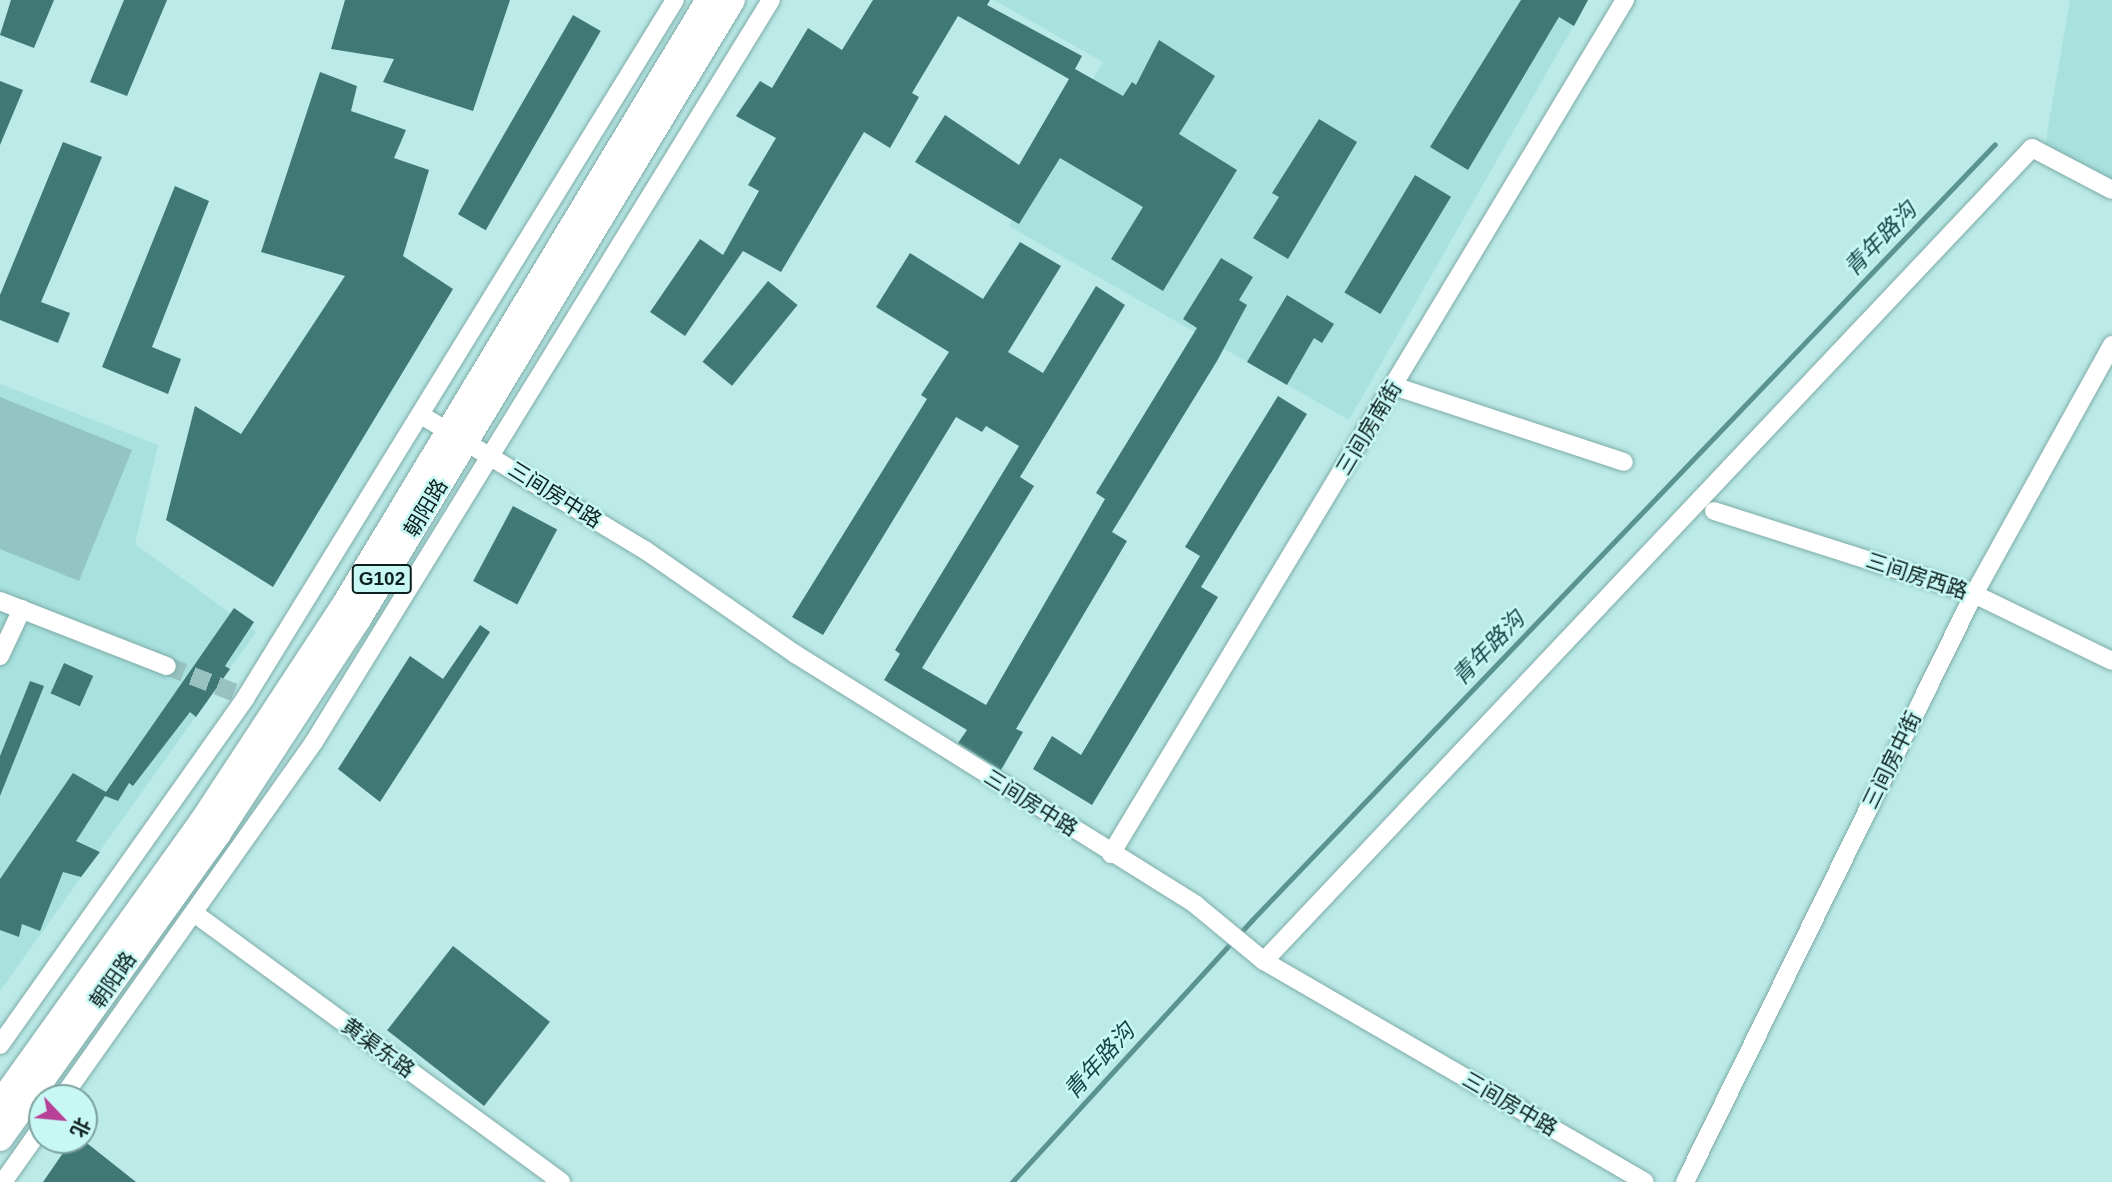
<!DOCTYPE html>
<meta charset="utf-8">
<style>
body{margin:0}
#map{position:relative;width:2112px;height:1182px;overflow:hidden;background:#bbeae7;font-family:Helvetica,"Noto Sans SC",sans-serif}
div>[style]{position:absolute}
.built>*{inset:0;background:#a8e1dd}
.green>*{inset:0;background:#93c5c2}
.stream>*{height:5px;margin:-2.5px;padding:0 2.5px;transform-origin:2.5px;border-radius:2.5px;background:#5b9390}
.building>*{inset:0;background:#407875;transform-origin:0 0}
.minor-tunnel>*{height:18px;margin-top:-9px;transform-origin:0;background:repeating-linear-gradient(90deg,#98c1bf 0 18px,transparent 0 27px)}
.roads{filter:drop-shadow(0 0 2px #7eaba8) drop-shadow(0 0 2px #7eaba8)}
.minor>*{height:18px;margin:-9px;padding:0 9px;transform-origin:9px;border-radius:9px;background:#fff}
.highway>*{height:26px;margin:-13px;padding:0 13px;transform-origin:13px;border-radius:13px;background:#fff}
span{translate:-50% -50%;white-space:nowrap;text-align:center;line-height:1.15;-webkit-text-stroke:5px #c8f8f4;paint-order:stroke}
.shield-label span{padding:2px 5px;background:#c8f8f4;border:2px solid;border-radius:5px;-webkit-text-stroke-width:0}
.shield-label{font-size:19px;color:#0d1f1e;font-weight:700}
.street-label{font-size:21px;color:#0d1f1e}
.water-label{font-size:23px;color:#134745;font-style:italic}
.north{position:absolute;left:28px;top:1084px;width:70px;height:70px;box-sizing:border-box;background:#c8f8f4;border:2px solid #7da19e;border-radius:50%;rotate:116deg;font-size:19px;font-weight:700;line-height:28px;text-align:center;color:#0d1f1e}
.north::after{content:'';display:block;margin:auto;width:24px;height:32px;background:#b84197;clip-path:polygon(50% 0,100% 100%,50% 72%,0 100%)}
</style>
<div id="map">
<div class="built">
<div style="clip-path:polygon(994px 0,1588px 0,1349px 420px,1009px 226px,1103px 62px)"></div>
<div style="clip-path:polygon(2070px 0,2112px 0,2112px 180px,2045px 145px)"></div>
<div style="clip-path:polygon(0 384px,158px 445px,135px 544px,256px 632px,0 991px)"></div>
</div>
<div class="green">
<div style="clip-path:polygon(0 397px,132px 450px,79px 581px,0 549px)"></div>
</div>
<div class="stream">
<div style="left:1012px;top:1182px;width:355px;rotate:-47.5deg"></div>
<div style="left:1252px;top:920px;width:1074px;rotate:-46.24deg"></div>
</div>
<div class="building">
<div style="clip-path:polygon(11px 0,54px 0,34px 48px,0 35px)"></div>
<div style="clip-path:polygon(124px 0,167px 0,127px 96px,90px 82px)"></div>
<div style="clip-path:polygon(345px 0,510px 0,473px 111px,383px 82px,394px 59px,331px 49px)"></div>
<div style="clip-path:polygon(873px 0,990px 0,987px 5px,1082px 56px,1075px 69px,1123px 96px,1132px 82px,1136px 85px,1159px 40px,1215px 76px,1179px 134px,1237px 170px,1163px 291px,1111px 259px,1143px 207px,1060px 158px,1019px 224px,915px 162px,945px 115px,1019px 165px,1069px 79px,958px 16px,912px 93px,919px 97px,890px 148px,864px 132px,781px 272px,743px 251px,685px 336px,650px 312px,700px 239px,723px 255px,759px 191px,748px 185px,776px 138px,736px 116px,760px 81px,772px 88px,808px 28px,842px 50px)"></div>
<div style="clip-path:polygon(1521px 0,1588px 0,1574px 26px,1559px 17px,1468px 170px,1430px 147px)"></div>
<div style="left:573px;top:15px;width:32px;height:230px;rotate:30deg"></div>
<div style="clip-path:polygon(320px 72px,357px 86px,351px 111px,406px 130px,394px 158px,429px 170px,403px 256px,453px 289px,273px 587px,166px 520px,195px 406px,241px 434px,345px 276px,261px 252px)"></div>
<div style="clip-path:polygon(0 81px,23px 90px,0 145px)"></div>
<div style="clip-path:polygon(1319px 119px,1357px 142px,1288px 259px,1253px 238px,1279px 197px,1272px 193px)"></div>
<div style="clip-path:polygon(63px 142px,102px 157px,41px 302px,70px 313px,58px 343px,0 320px,0 295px)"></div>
<div style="left:1415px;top:175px;width:42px;height:137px;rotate:31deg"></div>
<div style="clip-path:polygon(175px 186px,209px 201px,152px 347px,181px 359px,168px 394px,102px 367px)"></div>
<div style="clip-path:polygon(1020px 242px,1061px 266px,1008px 352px,1043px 373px,1096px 286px,1125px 305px,1020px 477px,1034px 486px,922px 668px,986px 705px,1105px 499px,1096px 493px,1197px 328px,1183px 319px,1221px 258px,1253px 277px,1239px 300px,1247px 305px,1217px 361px,1112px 532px,1127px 541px,1016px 729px,1023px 732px,1001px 770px,958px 743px,967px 730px,884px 680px,900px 654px,895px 650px,1019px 446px,986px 426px,982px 432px,956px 417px,823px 635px,792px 617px,927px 399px,921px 395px,949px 352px,876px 307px,910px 253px,983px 299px)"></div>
<div style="left:768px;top:281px;width:38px;height:104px;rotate:39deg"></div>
<div style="clip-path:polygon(1287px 295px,1334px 324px,1322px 343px,1314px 338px,1287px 385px,1247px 362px)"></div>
<div style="clip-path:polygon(1278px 396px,1307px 414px,1201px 587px,1218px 597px,1092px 805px,1033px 769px,1052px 736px,1081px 755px,1200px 556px,1185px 547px)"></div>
<div style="left:513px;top:506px;width:50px;height:85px;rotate:28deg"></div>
<div style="clip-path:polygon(234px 608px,254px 622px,225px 666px,230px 669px,196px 717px,190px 712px,133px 786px,129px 783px,118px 801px,105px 796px,76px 841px,100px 852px,81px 877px,63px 872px,40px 931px,22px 924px,19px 937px,0 930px,0 879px,73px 773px,106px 792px)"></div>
<div style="clip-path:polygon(480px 625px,490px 632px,380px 802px,338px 769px,410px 656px,443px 679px)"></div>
<div style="left:64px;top:663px;width:32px;height:33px;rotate:24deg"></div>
<div style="clip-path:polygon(30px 681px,44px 686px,0 796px,0 756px)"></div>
<div style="left:453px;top:946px;width:123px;height:107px;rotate:38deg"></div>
<div style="clip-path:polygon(72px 1140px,83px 1140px,136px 1182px,43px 1182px)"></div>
</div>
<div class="minor-tunnel">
<div style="left:167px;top:666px;width:85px;rotate:21.4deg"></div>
</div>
<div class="roads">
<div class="minor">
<div style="left:1394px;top:386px;width:242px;rotate:18.3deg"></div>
<div style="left:421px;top:415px;width:262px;rotate:31.1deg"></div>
<div style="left:645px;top:550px;width:183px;rotate:34.7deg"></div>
<div style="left:795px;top:654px;width:473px;rotate:32deg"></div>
<div style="left:1196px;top:905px;width:88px;rotate:39.5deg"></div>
<div style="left:1264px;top:961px;width:440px;rotate:30.1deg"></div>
<div style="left:1714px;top:511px;width:273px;rotate:17.7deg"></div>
<div style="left:1974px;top:594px;width:153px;rotate:25.9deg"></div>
<div style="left:0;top:601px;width:179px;rotate:21.3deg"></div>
<div style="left:0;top:656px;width:52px;rotate:-64.9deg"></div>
<div style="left:1111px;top:854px;width:997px;rotate:-58.96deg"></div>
<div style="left:194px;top:913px;width:455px;rotate:36.2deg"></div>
<div style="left:1264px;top:961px;width:1118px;rotate:-46.63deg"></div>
<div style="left:2032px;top:148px;width:90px;rotate:27.7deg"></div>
<div style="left:0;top:1045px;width:426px;rotate:-54.7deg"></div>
<div style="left:246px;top:697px;width:818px;rotate:-58.39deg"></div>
<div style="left:62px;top:1098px;width:436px;rotate:-54.7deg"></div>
<div style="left:314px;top:742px;width:871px;rotate:-58.37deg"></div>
<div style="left:3px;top:1182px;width:67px;rotate:-54.7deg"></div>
<div style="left:1685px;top:1182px;width:655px;rotate:-63.83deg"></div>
<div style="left:1974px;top:594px;width:285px;rotate:-61deg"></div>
</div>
<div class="highway">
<div style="left:0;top:1104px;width:347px;rotate:-54.4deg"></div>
<div style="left:202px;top:822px;width:255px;rotate:-56.7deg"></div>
<div style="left:342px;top:609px;width:711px;rotate:-58.93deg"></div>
<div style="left:0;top:1138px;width:375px;rotate:-54.4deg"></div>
<div style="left:218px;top:833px;width:256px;rotate:-56.8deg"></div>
<div style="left:358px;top:619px;width:723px;rotate:-58.86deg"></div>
</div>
</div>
<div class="shield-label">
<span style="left:382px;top:579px">G102</span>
</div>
<div class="street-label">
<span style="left:1369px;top:428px;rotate:-59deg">三间房南街</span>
<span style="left:555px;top:495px;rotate:32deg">三间房中路</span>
<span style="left:426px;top:508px;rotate:-59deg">朝阳路</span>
<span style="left:1917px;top:576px;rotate:18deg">三间房西路</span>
<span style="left:1892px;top:760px;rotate:-64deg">三间房中街</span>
<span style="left:1031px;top:803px;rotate:32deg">三间房中路</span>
<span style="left:113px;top:980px;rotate:-55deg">朝阳路</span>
<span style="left:378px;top:1048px;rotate:36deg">黄渠东路</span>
<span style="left:1510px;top:1104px;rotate:30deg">三间房中路</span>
</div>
<div class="water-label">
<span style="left:1880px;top:239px;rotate:-46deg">青年路沟</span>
<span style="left:1488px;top:648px;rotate:-46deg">青年路沟</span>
<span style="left:1099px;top:1061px;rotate:-48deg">青年路沟</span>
</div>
<div class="north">北</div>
</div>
